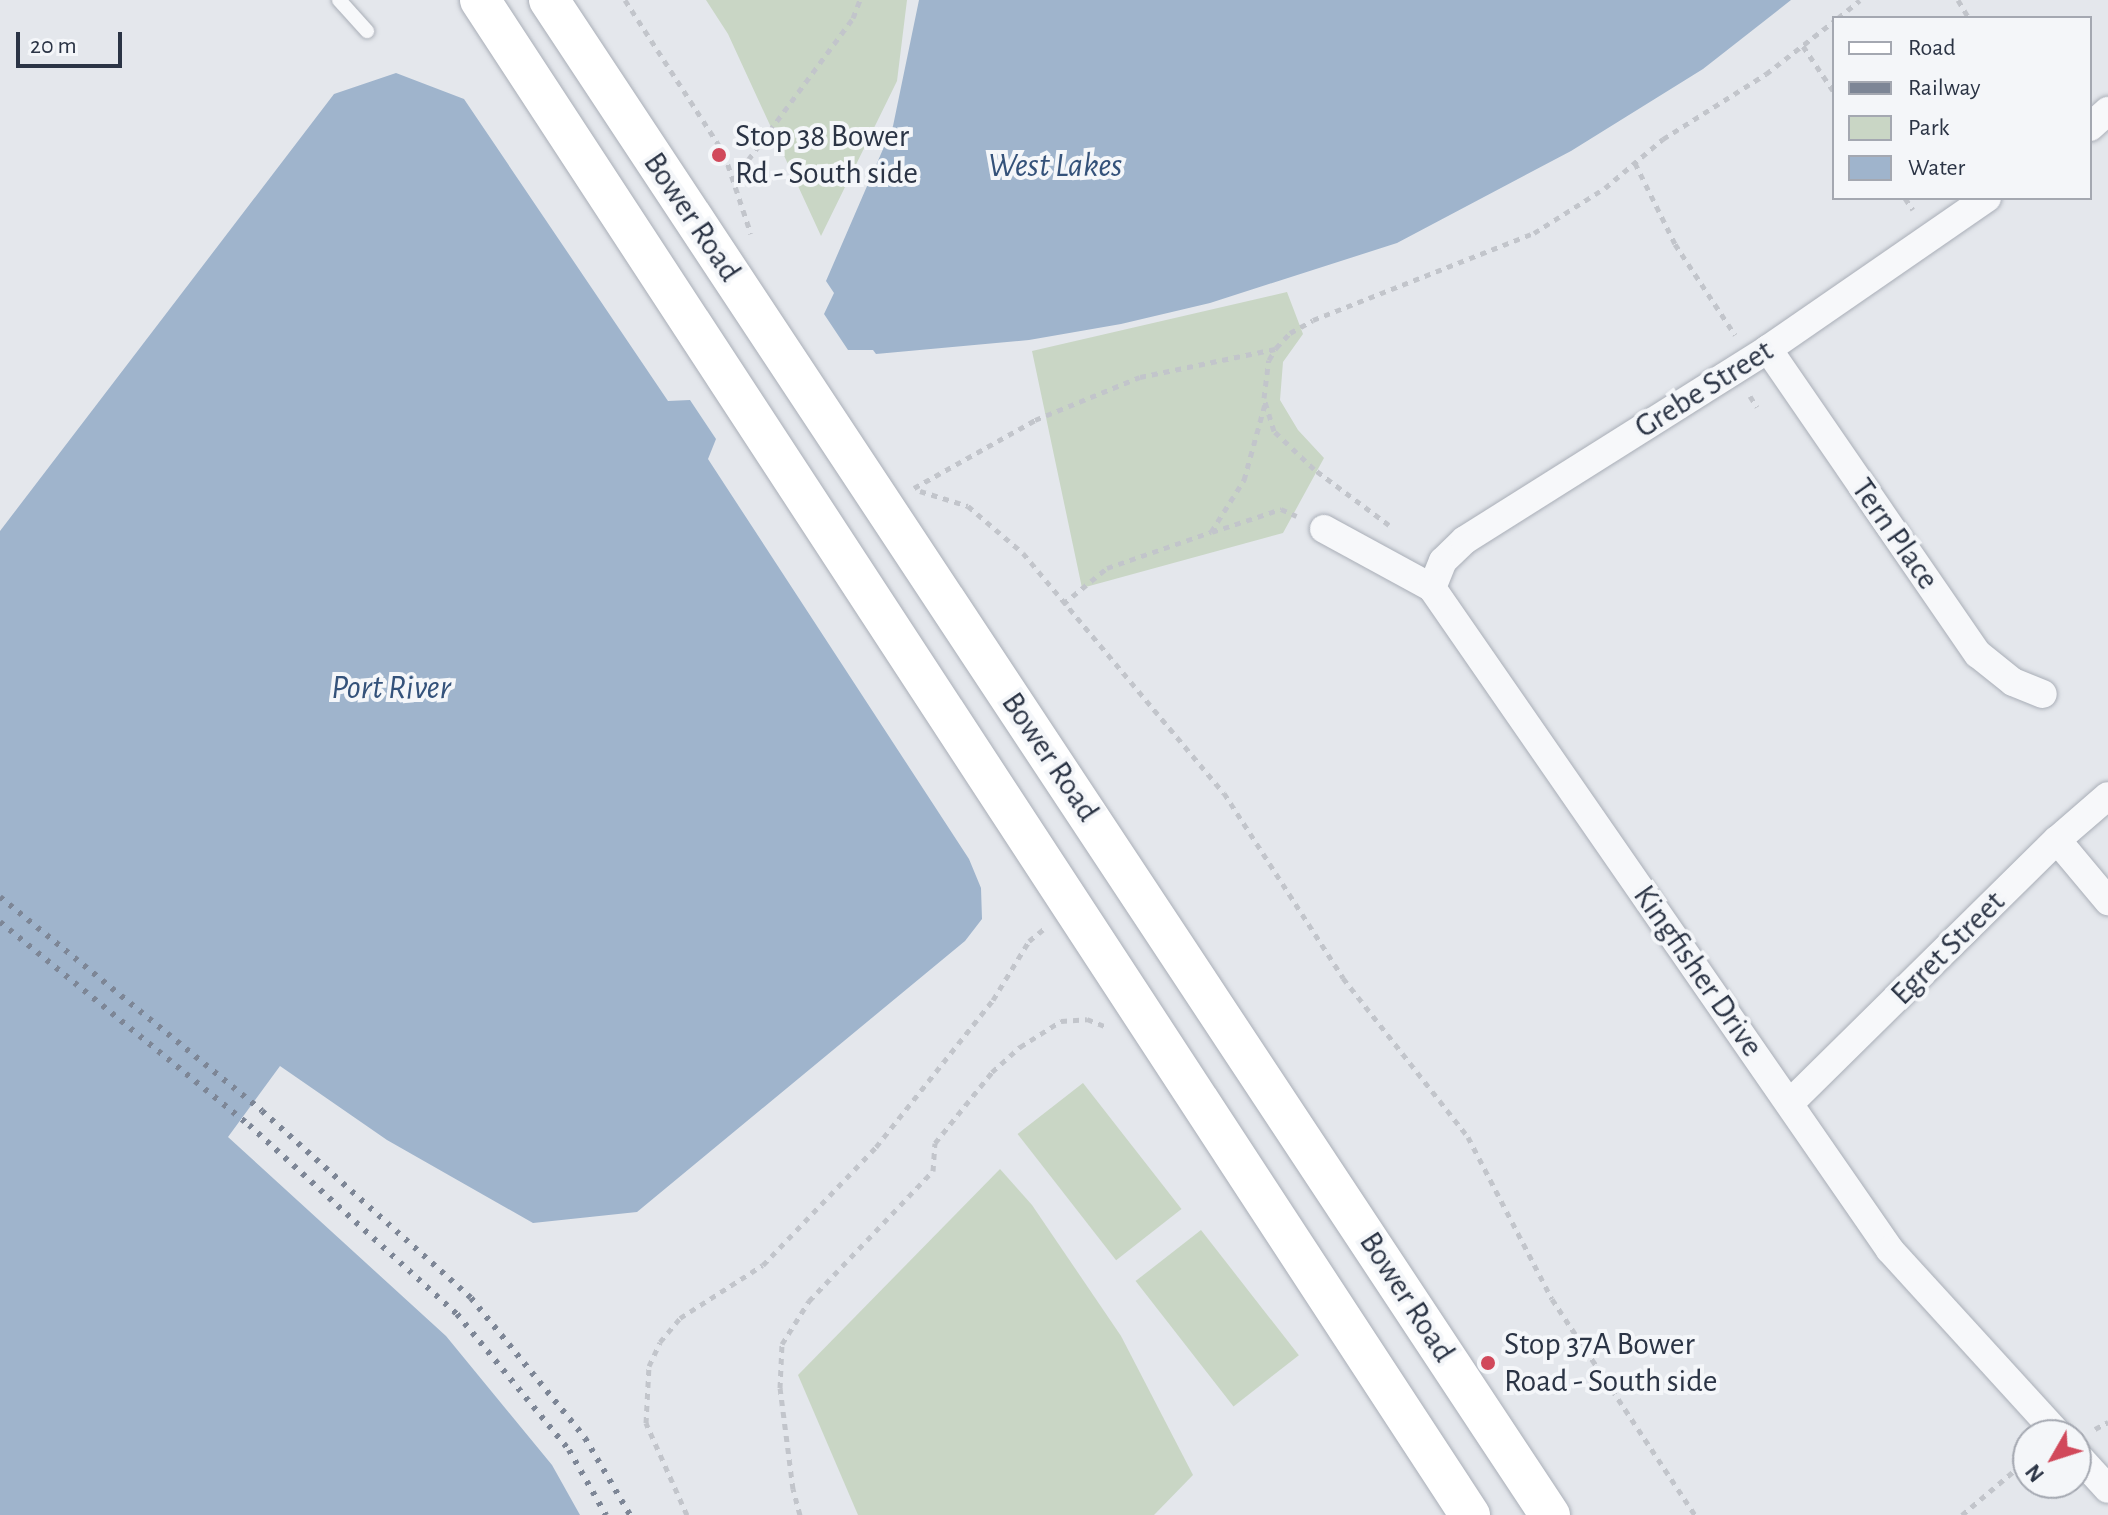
<!DOCTYPE html>
<style>
body{margin:0}
#map{position:relative;width:2108px;height:1515px;overflow:hidden;background:#e4e7ec;font-family:"Alegreya Sans",sans-serif}
div>[style]{position:absolute}
.green>*{inset:0;background:#c9d6c5;transform-origin:0 0}
.water>*{inset:0;background:#9fb4cc}
.path>*{height:5px;margin-top:-2.5px;transform-origin:0;background:repeating-linear-gradient(90deg,#c2c5cb 0 6px,transparent 0 12px)}
.roads{filter:drop-shadow(0 0 2px #a9aeb7) drop-shadow(0 0 2px #a9aeb7)}
.service>*{height:14px;margin:-7px;padding:0 7px;transform-origin:7px;border-radius:7px;background:#f7f8fa}
.minor>*{height:28px;margin:-14px;padding:0 14px;transform-origin:14px;border-radius:14px;background:#f7f8fa}
.secondary>*{height:40px;margin:-20px;padding:0 20px;transform-origin:20px;border-radius:20px;background:#fff}
.rail>*{height:6px;margin-top:-3px;transform-origin:0;background:repeating-linear-gradient(90deg,#7d8696 0 4px,transparent 0 12px)}
.dots>*{width:22px;height:22px;translate:-50% -50%;box-sizing:border-box;border:4px solid #f4f6f9;border-radius:50%}
span{translate:-50% -50%;white-space:nowrap;text-align:center;line-height:1.15;-webkit-text-stroke:8px #f4f6f9;paint-order:stroke}
.poi-label{font-size:32px;color:#2b3445}
.left{translate:0 -50%;text-align:left}
.street-label{font-size:32px;color:#2b3445}
.water-label{font-size:34px;color:#34527a;font-style:italic}
.legend{position:absolute;left:1832px;top:16px;width:260px;height:184px;box-sizing:border-box;background:#f4f6f9;border:2px solid #a4a8b1;margin:0;padding:10px 14px;list-style:none;font-size:24px;color:#2b3445}
.legend li{display:flex;align-items:center;gap:16px;height:40px}
.legend b{width:40px;border:2px solid #a4a8b1}
.north{position:absolute;left:2012px;top:1419px;width:80px;height:80px;box-sizing:border-box;background:#f4f6f9;border:2px solid #a4a8b1;border-radius:50%;rotate:231deg;font-size:22px;font-weight:700;line-height:32px;text-align:center;color:#2b3445}
.north::after{content:'';display:block;margin:auto;width:28px;height:36px;background:#d1495b;clip-path:polygon(50% 0,100% 100%,50% 72%,0 100%)}
.scale{position:absolute;left:16px;top:32px;width:106px;height:36px;box-sizing:border-box;border:4px solid #2b3445;border-top:0;padding-left:10px;font-size:24px;line-height:28px;white-space:nowrap;color:#2b3445;-webkit-text-stroke:6px #f4f6f9;paint-order:stroke}
</style>
<div id="map">
<div class="green">
<div style="clip-path:polygon(706px 0,907px 0,897px 81px,821px 236px,728px 34px)"></div>
<div style="clip-path:polygon(1287px 292px,1303px 334px,1283px 362px,1280px 400px,1298px 430px,1324px 458px,1283px 533px,1082px 588px,1032px 351px)"></div>
<div style="left:1083px;top:1083px;width:160px;height:83px;rotate:52deg"></div>
<div style="clip-path:polygon(1000px 1169px,1032px 1205px,1121px 1336px,1193px 1475px,1154px 1515px,858px 1515px,798px 1375px)"></div>
<div style="left:1201px;top:1230px;width:159px;height:83px;rotate:52deg"></div>
</div>
<div class="water">
<div style="clip-path:polygon(919px 0,1791px 0,1703px 69px,1571px 151px,1397px 243px,1210px 303px,1121px 324px,1029px 340px,876px 354px,873px 350px,848px 350px,824px 314px,834px 293px,826px 281px,893px 126px)"></div>
<div style="clip-path:polygon(396px 73px,464px 99px,668px 401px,690px 400px,716px 439px,708px 459px,969px 859px,981px 888px,982px 919px,965px 941px,637px 1212px,533px 1223px,387px 1140px,280px 1066px,228px 1137px,446px 1336px,552px 1465px,580px 1515px,0 1515px,0 531px,334px 94px)"></div>
</div>
<div class="path">
<div style="left:625px;top:0;width:182px;rotate:57.1deg"></div>
<div style="left:724px;top:153px;width:85px;rotate:71.6deg"></div>
<div style="left:1958px;top:0;width:21px;rotate:59deg"></div>
<div style="left:1838px;top:18px;width:28px;rotate:-39deg"></div>
<div style="left:1803px;top:46px;width:55px;rotate:56deg"></div>
<div style="left:1635px;top:163px;width:90px;rotate:63.7deg"></div>
<div style="left:1675px;top:244px;width:109px;rotate:56.6deg"></div>
<div style="left:734px;top:179px;width:200px;rotate:-53.5deg"></div>
<div style="left:853px;top:18px;width:19px;rotate:-69deg"></div>
<div style="left:1905px;top:198px;width:14px;rotate:56deg"></div>
<div style="left:1750px;top:396px;width:13px;rotate:58deg"></div>
<div style="left:914px;top:488px;width:139px;rotate:-29.3deg"></div>
<div style="left:1035px;top:420px;width:113px;rotate:-22.3deg"></div>
<div style="left:1140px;top:377px;width:138px;rotate:-11.7deg"></div>
<div style="left:920px;top:491px;width:50px;rotate:17.4deg"></div>
<div style="left:968px;top:506px;width:72px;rotate:40.5deg"></div>
<div style="left:1023px;top:553px;width:313px;rotate:50.1deg"></div>
<div style="left:1224px;top:793px;width:220px;rotate:57.2deg"></div>
<div style="left:1343px;top:978px;width:202px;rotate:51.8deg"></div>
<div style="left:1468px;top:1137px;width:182px;rotate:62.6deg"></div>
<div style="left:1552px;top:1299px;width:259px;rotate:56.5deg"></div>
<div style="left:1389px;top:525px;width:94px;rotate:-143.3deg"></div>
<div style="left:1314px;top:469px;width:55px;rotate:-136.5deg"></div>
<div style="left:1274px;top:431px;width:34px;rotate:-107deg"></div>
<div style="left:1264px;top:398px;width:38px;rotate:-83deg"></div>
<div style="left:1269px;top:360px;width:14px;rotate:-60deg"></div>
<div style="left:1276px;top:348px;width:21px;rotate:-47deg"></div>
<div style="left:1290px;top:333px;width:26px;rotate:-29deg"></div>
<div style="left:1313px;top:320px;width:238px;rotate:-21.5deg"></div>
<div style="left:1534px;top:233px;width:84px;rotate:-32.4deg"></div>
<div style="left:1605px;top:188px;width:76px;rotate:-40.2deg"></div>
<div style="left:1663px;top:139px;width:122px;rotate:-32.3deg"></div>
<div style="left:1766px;top:74px;width:86px;rotate:-37.9deg"></div>
<div style="left:1212px;top:532px;width:73px;rotate:-18.4deg"></div>
<div style="left:1281px;top:509px;width:17px;rotate:24deg"></div>
<div style="left:1063px;top:604px;width:57px;rotate:-39.3deg"></div>
<div style="left:1107px;top:568px;width:110px;rotate:-19.1deg"></div>
<div style="left:1211px;top:532px;width:62px;rotate:-57.6deg"></div>
<div style="left:1244px;top:480px;width:79px;rotate:-74.6deg"></div>
<div style="left:2095px;top:1429px;width:15px;rotate:-28deg"></div>
<div style="left:687px;top:1515px;width:101px;rotate:-114deg"></div>
<div style="left:646px;top:1423px;width:57px;rotate:-87deg"></div>
<div style="left:649px;top:1366px;width:26px;rotate:-65deg"></div>
<div style="left:660px;top:1342px;width:31px;rotate:-50deg"></div>
<div style="left:680px;top:1318px;width:98px;rotate:-32.6deg"></div>
<div style="left:763px;top:1265px;width:163px;rotate:-46.2deg"></div>
<div style="left:876px;top:1147px;width:188px;rotate:-51.5deg"></div>
<div style="left:993px;top:1000px;width:69px;rotate:-58.6deg"></div>
<div style="left:1029px;top:941px;width:21px;rotate:-39deg"></div>
<div style="left:800px;top:1515px;width:27px;rotate:-105deg"></div>
<div style="left:793px;top:1489px;width:102px;rotate:-97.3deg"></div>
<div style="left:780px;top:1388px;width:44px;rotate:-87.4deg"></div>
<div style="left:782px;top:1344px;width:51px;rotate:-57.9deg"></div>
<div style="left:809px;top:1301px;width:180px;rotate:-46.4deg"></div>
<div style="left:933px;top:1171px;width:28px;rotate:-86deg"></div>
<div style="left:935px;top:1143px;width:91px;rotate:-51.2deg"></div>
<div style="left:992px;top:1072px;width:38px;rotate:-42deg"></div>
<div style="left:1020px;top:1047px;width:49px;rotate:-32.4deg"></div>
<div style="left:1061px;top:1021px;width:26px;rotate:-4deg"></div>
<div style="left:1087px;top:1019px;width:22px;rotate:22deg"></div>
<div style="left:1962px;top:1515px;width:87px;rotate:-40.3deg"></div>
</div>
<div class="roads">
<div class="service">
<div style="left:339px;top:0;width:42px;rotate:47.9deg"></div>
</div>
<div class="minor">
<div style="left:2090px;top:127px;width:24px;rotate:-42deg"></div>
<div style="left:1768px;top:349px;width:370px;rotate:55.5deg"></div>
<div style="left:1978px;top:654px;width:45px;rotate:38.7deg"></div>
<div style="left:2013px;top:682px;width:32px;rotate:22deg"></div>
<div style="left:1324px;top:529px;width:123px;rotate:28.6deg"></div>
<div style="left:1432px;top:588px;width:805px;rotate:55.32deg"></div>
<div style="left:1890px;top:1250px;width:251px;rotate:47.6deg"></div>
<div style="left:1432px;top:588px;width:29px;rotate:-68deg"></div>
<div style="left:1443px;top:561px;width:30px;rotate:-44deg"></div>
<div style="left:1465px;top:540px;width:358px;rotate:-32.2deg"></div>
<div style="left:1768px;top:349px;width:266px;rotate:-34.6deg"></div>
<div style="left:2057px;top:840px;width:80px;rotate:50.1deg"></div>
<div style="left:1790px;top:1103px;width:375px;rotate:-44.6deg"></div>
<div style="left:2057px;top:840px;width:67px;rotate:-40.8deg"></div>
<div style="left:2076px;top:1454px;width:47px;rotate:47.6deg"></div>
</div>
<div class="secondary">
<div style="left:480px;top:0;width:1810px;rotate:56.84deg"></div>
<div style="left:549px;top:0;width:1816px;rotate:56.55deg"></div>
</div>
</div>
<div class="rail">
<div style="left:0;top:897px;width:338px;rotate:39.2deg"></div>
<div style="left:262px;top:1111px;width:280px;rotate:41.8deg"></div>
<div style="left:471px;top:1298px;width:181px;rotate:50.8deg"></div>
<div style="left:585px;top:1438px;width:89px;rotate:59.7deg"></div>
<div style="left:0;top:922px;width:321px;rotate:39.2deg"></div>
<div style="left:249px;top:1125px;width:281px;rotate:42.3deg"></div>
<div style="left:457px;top:1314px;width:176px;rotate:50.5deg"></div>
<div style="left:569px;top:1450px;width:75px;rotate:60.4deg"></div>
</div>
<div class="dots">
<div style="left:719px;top:155px;background:#d1495b"></div>
<div style="left:1488px;top:1363px;background:#d1495b"></div>
</div>
<div class="poi-label">
<span class="left" style="left:735px;top:155px">Stop 38 Bower<br>Rd - South side</span>
<span class="left" style="left:1504px;top:1363px">Stop 37A Bower<br>Road - South side</span>
</div>
<div class="street-label">
<span style="left:692px;top:217px;rotate:56deg">Bower Road</span>
<span style="left:1704px;top:389px;rotate:-32deg">Grebe Street</span>
<span style="left:1895px;top:534px;rotate:55deg">Tern Place</span>
<span style="left:1050px;top:757px;rotate:56deg">Bower Road</span>
<span style="left:1948px;top:948px;rotate:-45deg">Egret Street</span>
<span style="left:1698px;top:971px;rotate:55deg">Kingfisher Drive</span>
<span style="left:1407px;top:1297px;rotate:57deg">Bower Road</span>
</div>
<div class="water-label">
<span style="left:1055px;top:167px">West Lakes</span>
<span style="left:391px;top:689px">Port River</span>
</div>
<ul class="legend">
<li><b style="height:10px;background:#fff"></b>Road</li>
<li><b style="height:10px;background:#7d8696"></b>Railway</li>
<li><b style="height:22px;background:#c9d6c5"></b>Park</li>
<li><b style="height:22px;background:#9fb4cc"></b>Water</li>
</ul>
<div class="north">N</div>
<div class="scale">20 m</div>
</div>
